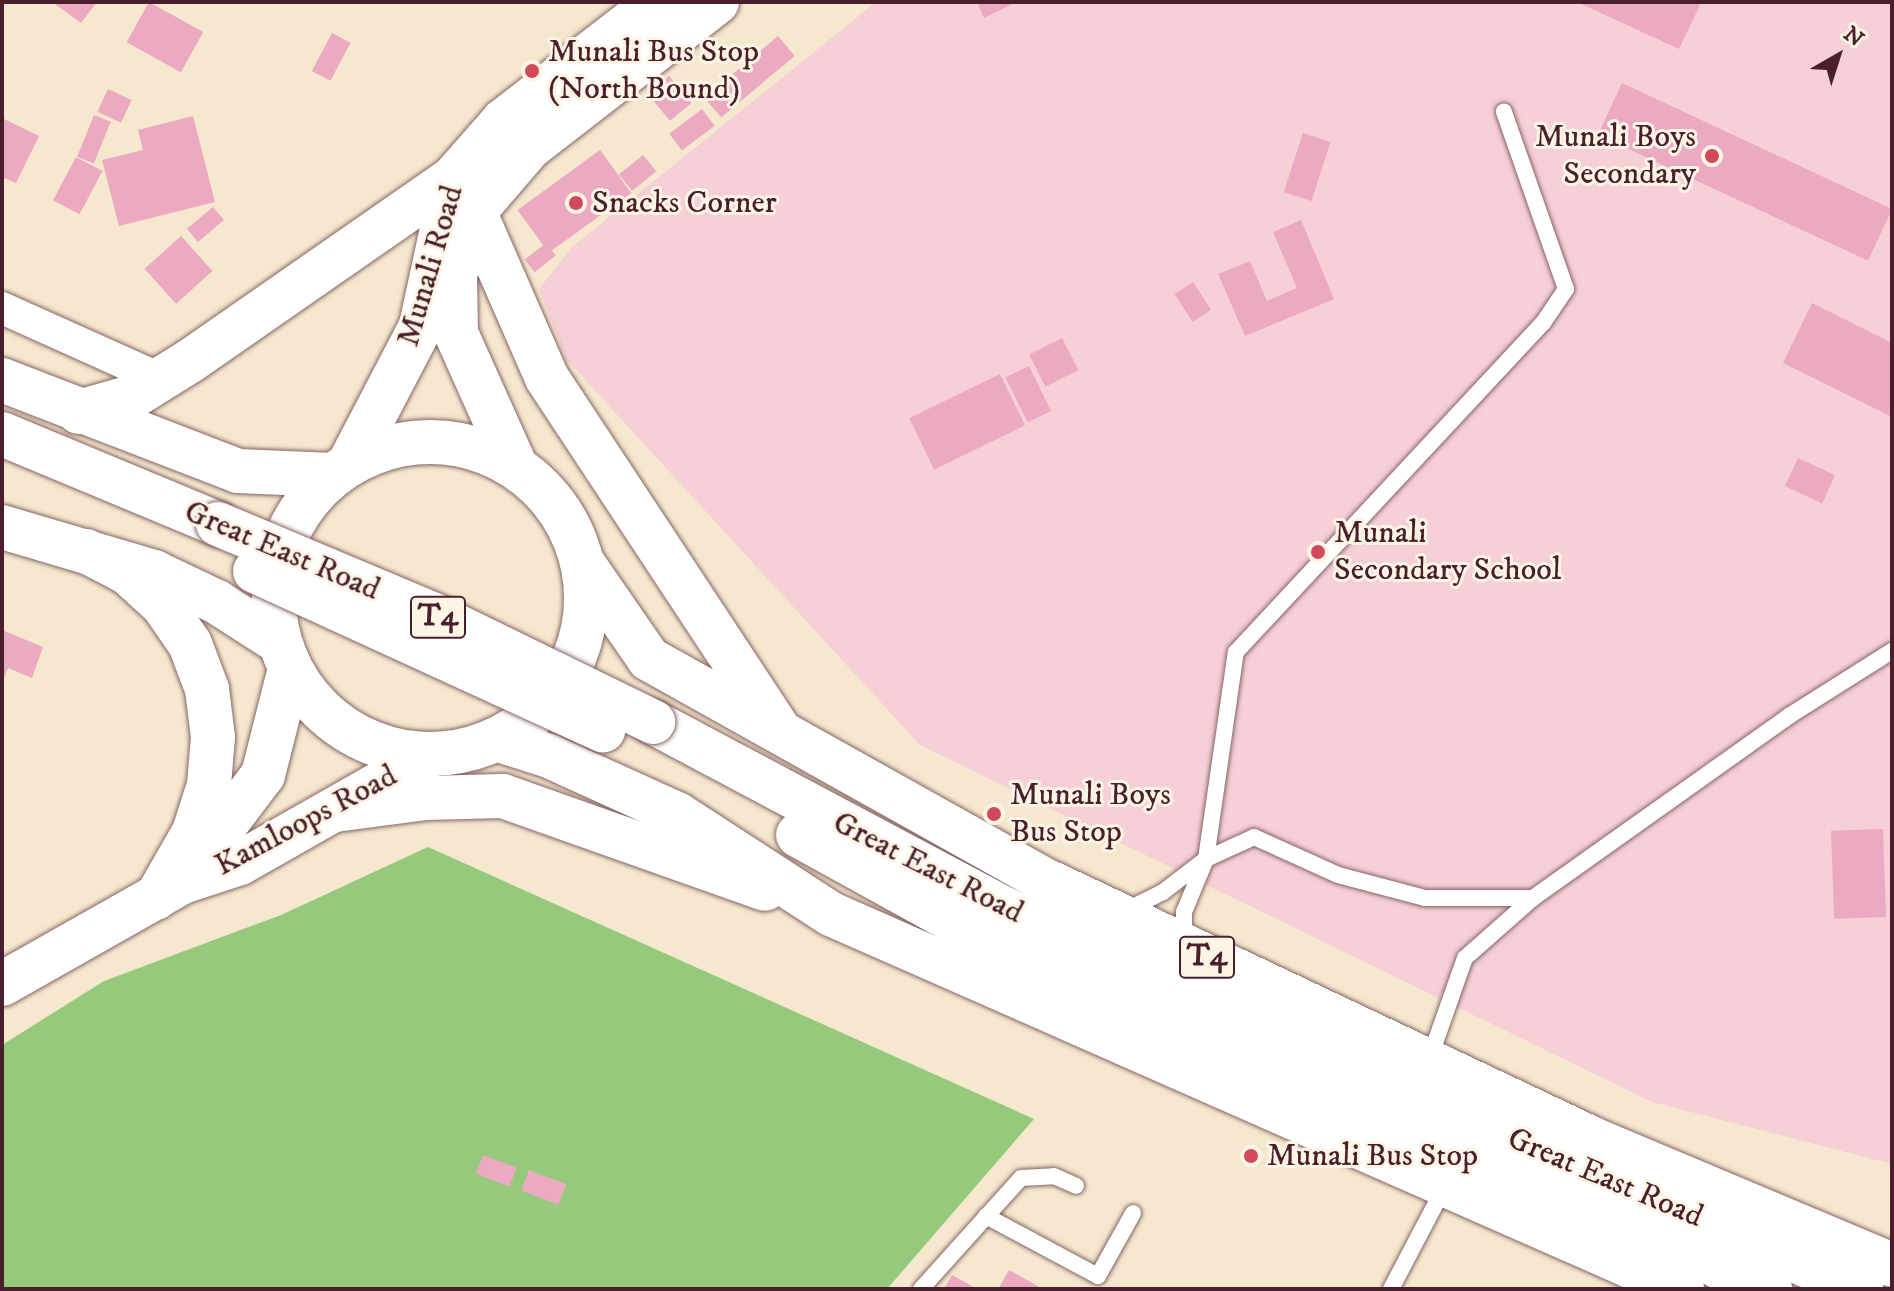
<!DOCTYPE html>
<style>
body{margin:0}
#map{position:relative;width:1894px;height:1291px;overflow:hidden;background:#f5e8ce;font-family:"IM FELL DW Pica",serif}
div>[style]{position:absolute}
.built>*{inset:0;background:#f6cfd7}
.green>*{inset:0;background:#95ca7c}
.building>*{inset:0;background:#eba9c2;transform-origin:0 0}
.roads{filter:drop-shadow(0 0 2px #866564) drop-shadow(0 0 2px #866564)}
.service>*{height:16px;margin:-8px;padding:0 8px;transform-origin:8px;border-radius:8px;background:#fff}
.minor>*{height:32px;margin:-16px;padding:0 16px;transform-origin:16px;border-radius:16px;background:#fff}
.secondary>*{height:44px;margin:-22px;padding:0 22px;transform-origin:22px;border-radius:22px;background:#fff}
.primary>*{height:44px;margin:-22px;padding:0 22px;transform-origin:22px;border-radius:22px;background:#fff}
.primary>.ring{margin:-22px;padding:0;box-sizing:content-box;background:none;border:44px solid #fff;border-radius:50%}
.bridges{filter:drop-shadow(0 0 2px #866564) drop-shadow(0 0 2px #866564)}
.primary-bridge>*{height:44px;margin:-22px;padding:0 22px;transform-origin:22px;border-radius:22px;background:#fff}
.dots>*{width:22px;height:22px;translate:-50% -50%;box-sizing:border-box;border:4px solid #fcf5e5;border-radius:50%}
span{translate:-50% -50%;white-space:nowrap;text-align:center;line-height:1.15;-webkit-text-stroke:6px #fcf5e5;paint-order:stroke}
.shield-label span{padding:2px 6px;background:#fcf5e5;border:2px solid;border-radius:6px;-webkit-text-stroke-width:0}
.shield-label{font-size:30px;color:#4a1f2b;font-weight:700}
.poi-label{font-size:32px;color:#4a1f2b}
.left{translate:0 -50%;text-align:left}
.right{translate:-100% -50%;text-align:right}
.street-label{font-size:32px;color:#4a1f2b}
.frame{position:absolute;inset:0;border:4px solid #4a1f2b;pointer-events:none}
.north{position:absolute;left:1798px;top:16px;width:80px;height:80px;-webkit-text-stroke:6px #fcf5e5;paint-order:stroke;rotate:39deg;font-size:22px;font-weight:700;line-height:32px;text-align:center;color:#4a1f2b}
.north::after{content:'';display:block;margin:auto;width:28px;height:36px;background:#4a1f2b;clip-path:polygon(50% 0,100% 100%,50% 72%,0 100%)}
</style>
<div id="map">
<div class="built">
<div style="clip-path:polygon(876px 2px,1892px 2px,1892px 1164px,1652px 1102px,920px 745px,566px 359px,539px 289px,572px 247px)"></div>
</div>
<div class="green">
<div style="clip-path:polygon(428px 847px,1034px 1119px,887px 1289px,2px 1289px,2px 1045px,104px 981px,281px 915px)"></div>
</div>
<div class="building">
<div style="clip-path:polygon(52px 2px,97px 2px,81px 23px)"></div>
<div style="left:149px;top:2px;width:62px;height:46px;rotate:29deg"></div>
<div style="clip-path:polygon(977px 2px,1017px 2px,984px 18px)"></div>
<div style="clip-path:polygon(1577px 2px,1694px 2px,1700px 5px,1679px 49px)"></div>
<div style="left:332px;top:33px;width:21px;height:43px;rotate:28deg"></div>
<div style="left:778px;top:36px;width:26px;height:96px;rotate:50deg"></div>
<div style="left:669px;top:76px;width:35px;height:28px;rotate:50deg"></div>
<div style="left:1622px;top:83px;width:298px;height:57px;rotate:25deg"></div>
<div style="left:108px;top:89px;width:26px;height:25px;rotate:25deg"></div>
<div style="left:702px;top:109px;width:21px;height:41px;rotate:53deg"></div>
<div style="left:94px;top:115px;width:18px;height:45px;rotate:22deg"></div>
<div style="clip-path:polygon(193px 116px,215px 202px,119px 226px,102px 160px,143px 150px,138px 130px)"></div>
<div style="clip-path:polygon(2px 118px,39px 136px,16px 183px,2px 177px)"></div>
<div style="left:1303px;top:133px;width:29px;height:62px;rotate:18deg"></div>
<div style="left:600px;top:150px;width:53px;height:102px;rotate:54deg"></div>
<div style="left:643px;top:155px;width:21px;height:31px;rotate:51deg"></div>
<div style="left:76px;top:157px;width:30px;height:49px;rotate:28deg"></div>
<div style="left:213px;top:207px;width:17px;height:34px;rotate:50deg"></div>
<div style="clip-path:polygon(1301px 220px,1334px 299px,1245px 336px,1218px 274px,1250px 261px,1267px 301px,1297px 288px,1273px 232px)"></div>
<div style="left:181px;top:236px;width:47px;height:49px;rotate:48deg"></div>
<div style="left:546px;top:243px;width:16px;height:27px;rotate:52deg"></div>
<div style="left:1193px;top:282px;width:33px;height:22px;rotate:57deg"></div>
<div style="clip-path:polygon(1812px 303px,1892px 343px,1892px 417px,1783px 363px)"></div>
<div style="left:1062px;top:338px;width:36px;height:37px;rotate:63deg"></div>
<div style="left:1029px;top:366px;width:50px;height:26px;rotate:64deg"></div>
<div style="left:1000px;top:374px;width:57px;height:101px;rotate:64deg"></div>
<div style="left:1798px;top:458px;width:41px;height:31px;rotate:25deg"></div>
<div style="clip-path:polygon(2px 630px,43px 647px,32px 678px,8px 668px,2px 683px)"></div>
<div style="left:1883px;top:829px;width:88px;height:52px;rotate:88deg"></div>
<div style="left:483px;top:1155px;width:36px;height:20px;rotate:21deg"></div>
<div style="left:529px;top:1170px;width:40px;height:22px;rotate:21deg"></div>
<div style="clip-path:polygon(1009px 1270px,1043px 1289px,998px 1289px)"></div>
<div style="clip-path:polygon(952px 1275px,977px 1289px,944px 1289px)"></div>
</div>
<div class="roads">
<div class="service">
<div style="left:1123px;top:912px;width:45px;rotate:-26.6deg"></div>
<div style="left:1163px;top:892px;width:54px;rotate:-37.5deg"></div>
<div style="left:1206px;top:859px;width:53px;rotate:-24.6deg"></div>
<div style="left:1254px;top:837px;width:92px;rotate:24.3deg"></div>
<div style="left:1338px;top:875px;width:90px;rotate:14.8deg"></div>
<div style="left:1425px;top:898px;width:108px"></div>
<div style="left:1184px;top:940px;width:28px;rotate:-90deg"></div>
<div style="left:1184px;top:912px;width:57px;rotate:-67.5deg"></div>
<div style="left:1206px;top:859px;width:209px;rotate:-81.8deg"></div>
<div style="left:1236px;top:652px;width:450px;rotate:-47deg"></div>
<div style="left:1543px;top:323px;width:41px;rotate:-55.9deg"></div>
<div style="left:1566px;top:289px;width:188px;rotate:-109.3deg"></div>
<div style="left:1429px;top:1060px;width:108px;rotate:-70.6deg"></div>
<div style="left:1465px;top:958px;width:91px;rotate:-41.4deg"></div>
<div style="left:1533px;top:898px;width:314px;rotate:-35.4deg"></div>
<div style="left:1789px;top:716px;width:122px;rotate:-32.3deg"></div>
<div style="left:986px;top:1216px;width:127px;rotate:28.2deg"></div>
<div style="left:1098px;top:1276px;width:72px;rotate:-60.9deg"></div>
<div style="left:921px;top:1289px;width:149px;rotate:-48deg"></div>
<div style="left:1021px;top:1178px;width:33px;rotate:-3deg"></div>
<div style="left:1054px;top:1176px;width:24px;rotate:24deg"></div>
<div style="left:1391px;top:1289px;width:114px;rotate:-62.3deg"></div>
</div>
<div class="minor">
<div style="left:2px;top:308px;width:173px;rotate:24.2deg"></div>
</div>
<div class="secondary">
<div style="left:349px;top:464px;width:156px;rotate:-62.4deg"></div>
<div style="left:421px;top:326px;width:151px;rotate:-77.8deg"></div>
<div style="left:453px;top:178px;width:76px;rotate:-48.7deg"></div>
<div style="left:503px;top:121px;width:195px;rotate:-37.7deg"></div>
<div style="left:515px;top:465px;width:145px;rotate:-114.1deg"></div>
<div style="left:456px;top:333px;width:57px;rotate:-91deg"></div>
<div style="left:455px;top:276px;width:60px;rotate:-76.4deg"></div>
<div style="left:469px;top:218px;width:92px;rotate:-49.4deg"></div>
<div style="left:529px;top:148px;width:238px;rotate:-37.8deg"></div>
<div style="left:182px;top:882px;width:134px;rotate:-52.9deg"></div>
<div style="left:263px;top:775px;width:110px;rotate:-75.8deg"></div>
<div style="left:2px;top:984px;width:207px;rotate:-29.5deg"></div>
<div style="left:182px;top:882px;width:61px;rotate:-18.1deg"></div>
<div style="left:240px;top:863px;width:216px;rotate:-29.6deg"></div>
</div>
<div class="primary">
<div style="left:474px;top:211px;width:182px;rotate:66.4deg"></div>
<div style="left:547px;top:378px;width:419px;rotate:56.6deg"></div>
<div style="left:2px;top:380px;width:253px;rotate:21.1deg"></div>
<div style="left:238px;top:471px;width:95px;rotate:2.4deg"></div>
<div style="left:79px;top:412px;width:55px;rotate:-15.8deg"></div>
<div style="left:132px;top:397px;width:68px;rotate:-31.8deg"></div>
<div style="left:190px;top:361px;width:320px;rotate:-34.8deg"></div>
<div style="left:2px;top:434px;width:234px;rotate:22.6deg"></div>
<div class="ring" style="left:274px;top:442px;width:268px;height:268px"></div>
<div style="left:2px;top:527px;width:159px;rotate:16.5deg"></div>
<div style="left:154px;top:572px;width:70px;rotate:25.5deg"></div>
<div style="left:217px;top:602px;width:74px;rotate:32.8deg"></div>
<div style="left:86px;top:551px;width:47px;rotate:27.6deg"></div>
<div style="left:128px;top:573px;width:47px;rotate:42.4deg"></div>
<div style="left:163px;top:605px;width:47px;rotate:55.3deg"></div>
<div style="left:190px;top:644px;width:48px;rotate:69.3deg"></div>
<div style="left:207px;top:689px;width:48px;rotate:82.9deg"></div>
<div style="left:213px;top:737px;width:48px;rotate:94.8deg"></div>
<div style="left:209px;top:785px;width:49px;rotate:107.7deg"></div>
<div style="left:194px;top:832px;width:76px;rotate:119.9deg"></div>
<div style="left:582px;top:562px;width:118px;rotate:55.4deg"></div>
<div style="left:649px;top:659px;width:453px;rotate:29.2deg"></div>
<div style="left:1045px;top:880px;width:608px;rotate:25.3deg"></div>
<div style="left:1595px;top:1140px;width:322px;rotate:22.8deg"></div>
<div style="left:653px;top:722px;width:401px;rotate:28deg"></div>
<div style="left:1007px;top:910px;width:432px;rotate:24.5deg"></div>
<div style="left:1400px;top:1089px;width:503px;rotate:23.45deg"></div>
<div style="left:499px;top:740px;width:52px;rotate:17.7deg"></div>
<div style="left:549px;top:756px;width:141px;rotate:24.4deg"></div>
<div style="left:677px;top:814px;width:184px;rotate:33deg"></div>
<div style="left:831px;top:914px;width:930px;rotate:23.78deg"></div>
<div style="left:335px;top:810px;width:92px;rotate:-7.5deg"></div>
<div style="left:426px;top:798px;width:77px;rotate:-1.5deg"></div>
<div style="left:503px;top:796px;width:278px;rotate:19.5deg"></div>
<div style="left:798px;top:835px;width:176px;rotate:28.9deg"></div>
<div style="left:952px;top:920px;width:304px;rotate:25.6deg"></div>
<div style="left:1226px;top:1051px;width:594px;rotate:23.63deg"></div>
</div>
</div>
<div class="bridges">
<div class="primary-bridge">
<div style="left:218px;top:524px;width:234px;rotate:22.8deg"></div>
<div style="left:434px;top:615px;width:244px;rotate:26deg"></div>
<div style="left:255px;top:571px;width:383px;rotate:24.6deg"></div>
</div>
</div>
<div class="dots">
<div style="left:532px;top:71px;background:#d1495b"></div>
<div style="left:1712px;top:156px;background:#d1495b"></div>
<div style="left:576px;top:203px;background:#d1495b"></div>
<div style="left:1318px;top:552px;background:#d1495b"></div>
<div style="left:994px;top:814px;background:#d1495b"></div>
<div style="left:1251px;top:1156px;background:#d1495b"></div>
</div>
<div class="shield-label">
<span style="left:438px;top:617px">T4</span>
<span style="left:1207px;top:957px">T4</span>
</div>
<div class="poi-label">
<span class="left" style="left:548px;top:71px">Munali Bus Stop<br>(North Bound)</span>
<span class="right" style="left:1696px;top:156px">Munali Boys<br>Secondary</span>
<span class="left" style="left:592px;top:203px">Snacks Corner</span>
<span class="left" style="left:1334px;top:552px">Munali<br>Secondary School</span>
<span class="left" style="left:1010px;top:814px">Munali Boys<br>Bus Stop</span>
<span class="left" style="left:1267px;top:1156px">Munali Bus Stop</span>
</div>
<div class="street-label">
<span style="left:431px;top:266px;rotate:-74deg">Munali Road</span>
<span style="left:282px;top:551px;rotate:23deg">Great East Road</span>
<span style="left:306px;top:821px;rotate:-28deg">Kamloops Road</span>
<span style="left:928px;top:868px;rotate:27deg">Great East Road</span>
<span style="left:1605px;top:1178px;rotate:23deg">Great East Road</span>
</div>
<div class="frame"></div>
<div class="north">N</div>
</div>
